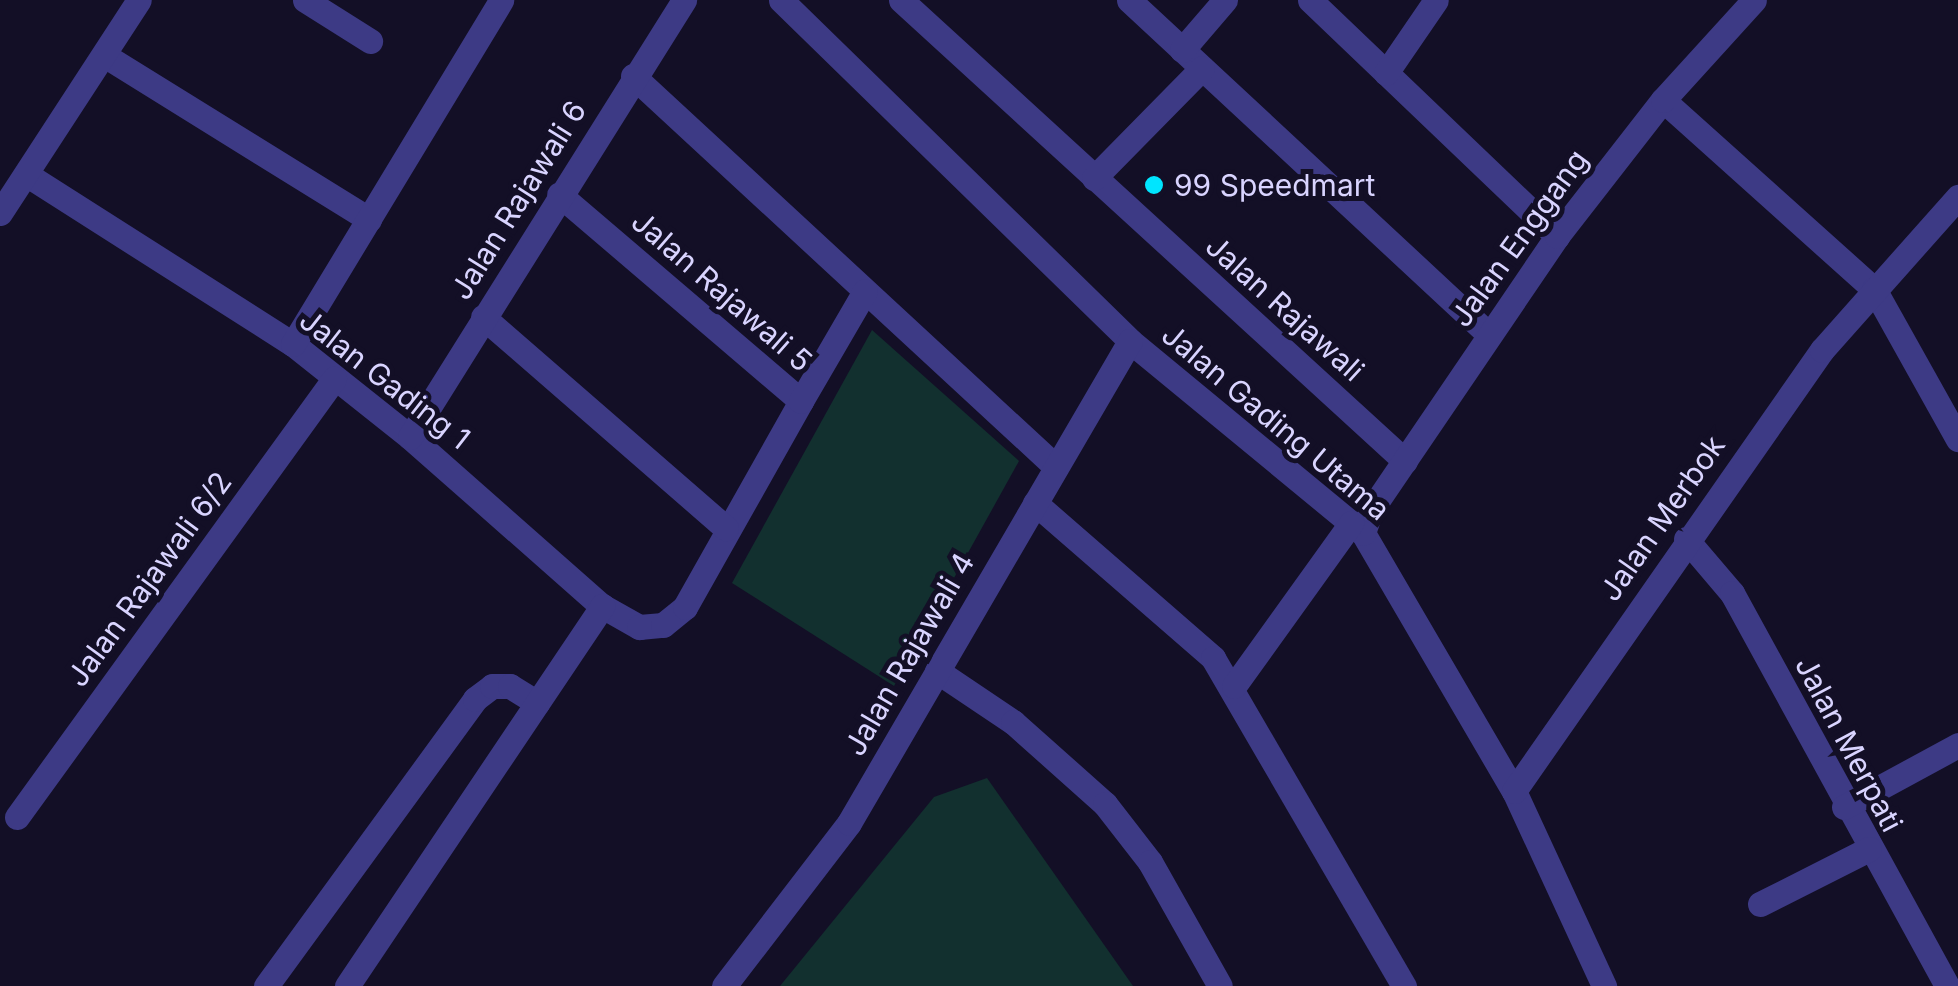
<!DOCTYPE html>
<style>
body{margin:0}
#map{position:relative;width:1958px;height:986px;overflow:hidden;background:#130f26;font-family:Inter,sans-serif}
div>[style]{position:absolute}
.green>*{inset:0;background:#12302f}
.minor>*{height:25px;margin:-12.5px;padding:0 12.5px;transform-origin:12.5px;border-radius:12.5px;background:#3d3a85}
.dots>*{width:28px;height:28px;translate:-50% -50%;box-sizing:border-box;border:5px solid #130f26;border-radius:50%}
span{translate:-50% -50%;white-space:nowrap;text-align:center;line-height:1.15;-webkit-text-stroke:10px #130f26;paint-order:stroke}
.poi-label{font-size:30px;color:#d9d4ff}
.left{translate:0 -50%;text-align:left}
.street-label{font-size:30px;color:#d9d4ff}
</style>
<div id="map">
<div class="green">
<div style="clip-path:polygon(872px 330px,1019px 461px,894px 686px,732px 583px)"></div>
<div style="clip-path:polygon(987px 778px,1133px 986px,780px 986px,934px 797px)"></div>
</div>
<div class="minor">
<div style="left:305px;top:0;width:77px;rotate:32.2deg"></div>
<div style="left:781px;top:0;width:488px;rotate:44.3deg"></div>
<div style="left:1130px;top:341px;width:302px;rotate:39.5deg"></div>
<div style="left:1363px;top:533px;width:299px;rotate:59.7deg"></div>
<div style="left:1514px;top:791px;width:215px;rotate:65.2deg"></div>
<div style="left:901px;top:0;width:683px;rotate:42.45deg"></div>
<div style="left:1129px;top:0;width:490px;rotate:42.9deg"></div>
<div style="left:1310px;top:0;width:342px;rotate:43.7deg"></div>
<div style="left:1182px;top:50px;width:66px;rotate:-49.3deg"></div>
<div style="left:104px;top:55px;width:312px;rotate:31.8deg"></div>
<div style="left:1386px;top:73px;width:88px;rotate:-55.6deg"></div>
<div style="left:633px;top:76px;width:576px;rotate:42.75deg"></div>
<div style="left:1663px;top:100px;width:283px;rotate:41.9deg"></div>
<div style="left:1874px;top:289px;width:172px;rotate:60.8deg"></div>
<div style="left:29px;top:176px;width:313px;rotate:32.5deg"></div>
<div style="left:293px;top:344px;width:149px;rotate:38.5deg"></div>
<div style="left:410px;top:437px;width:256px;rotate:41.4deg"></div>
<div style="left:602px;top:606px;width:43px;rotate:29.6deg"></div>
<div style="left:639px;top:627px;width:24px;rotate:-5deg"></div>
<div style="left:663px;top:625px;width:28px;rotate:-39deg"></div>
<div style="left:685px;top:607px;width:236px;rotate:-60.6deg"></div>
<div style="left:801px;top:401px;width:318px;rotate:-139.5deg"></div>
<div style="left:1094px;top:178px;width:154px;rotate:-45.5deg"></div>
<div style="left:0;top:213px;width:254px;rotate:-56.9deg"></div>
<div style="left:483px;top:317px;width:322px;rotate:41deg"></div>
<div style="left:293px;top:344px;width:402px;rotate:-58.8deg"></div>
<div style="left:801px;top:401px;width:127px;rotate:-59.8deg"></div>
<div style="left:410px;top:437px;width:516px;rotate:-57.91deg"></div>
<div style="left:1035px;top:503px;width:236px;rotate:41deg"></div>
<div style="left:1213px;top:658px;width:380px;rotate:59.8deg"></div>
<div style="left:1363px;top:533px;width:24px;rotate:-71deg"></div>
<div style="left:1371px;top:510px;width:331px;rotate:-55.8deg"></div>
<div style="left:1557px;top:236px;width:172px;rotate:-52.1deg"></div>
<div style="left:1663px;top:100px;width:135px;rotate:-47.7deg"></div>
<div style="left:1686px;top:539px;width:71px;rotate:49.6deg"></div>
<div style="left:1732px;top:593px;width:448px;rotate:61.3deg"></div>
<div style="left:937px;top:671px;width:92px;rotate:33.9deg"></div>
<div style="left:1013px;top:722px;width:123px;rotate:41.7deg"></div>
<div style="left:1105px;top:804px;width:73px;rotate:52.2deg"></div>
<div style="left:1150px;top:862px;width:142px;rotate:60.6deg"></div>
<div style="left:1234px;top:686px;width:201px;rotate:-54.3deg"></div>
<div style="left:1514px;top:791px;width:538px;rotate:-55.07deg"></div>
<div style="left:1822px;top:350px;width:205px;rotate:-48.4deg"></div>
<div style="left:1844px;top:807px;width:130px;rotate:-28.5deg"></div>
<div style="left:17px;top:817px;width:541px;rotate:-54.11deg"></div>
<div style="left:1760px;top:904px;width:122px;rotate:-26.8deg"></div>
<div style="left:266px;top:986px;width:355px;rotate:-53.9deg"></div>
<div style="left:475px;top:699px;width:21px;rotate:-37deg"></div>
<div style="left:492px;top:686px;width:18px"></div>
<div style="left:510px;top:686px;width:32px;rotate:32deg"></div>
<div style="left:347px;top:986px;width:458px;rotate:-56.1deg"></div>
<div style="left:724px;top:986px;width:205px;rotate:-52.5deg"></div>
<div style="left:849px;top:823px;width:558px;rotate:-59.76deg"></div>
</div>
<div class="dots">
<div style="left:1154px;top:185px;background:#00e5ff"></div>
</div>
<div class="poi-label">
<span class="left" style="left:1174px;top:185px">99 Speedmart</span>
</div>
<div class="street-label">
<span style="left:518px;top:200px;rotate:-58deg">Jalan Rajawali 6</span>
<span style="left:1519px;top:238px;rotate:-54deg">Jalan Enggang</span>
<span style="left:722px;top:291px;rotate:41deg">Jalan Rajawali 5</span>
<span style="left:1285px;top:308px;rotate:42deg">Jalan Rajawali</span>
<span style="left:385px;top:379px;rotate:38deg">Jalan Gading 1</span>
<span style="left:1276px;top:422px;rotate:40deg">Jalan Gading Utama</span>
<span style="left:1662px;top:518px;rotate:-55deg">Jalan Merbok</span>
<span style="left:149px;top:579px;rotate:-54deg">Jalan Rajawali 6/2</span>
<span style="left:909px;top:654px;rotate:-60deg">Jalan Rajawali 4</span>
<span style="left:1849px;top:744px;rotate:62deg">Jalan Merpati</span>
</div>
</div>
